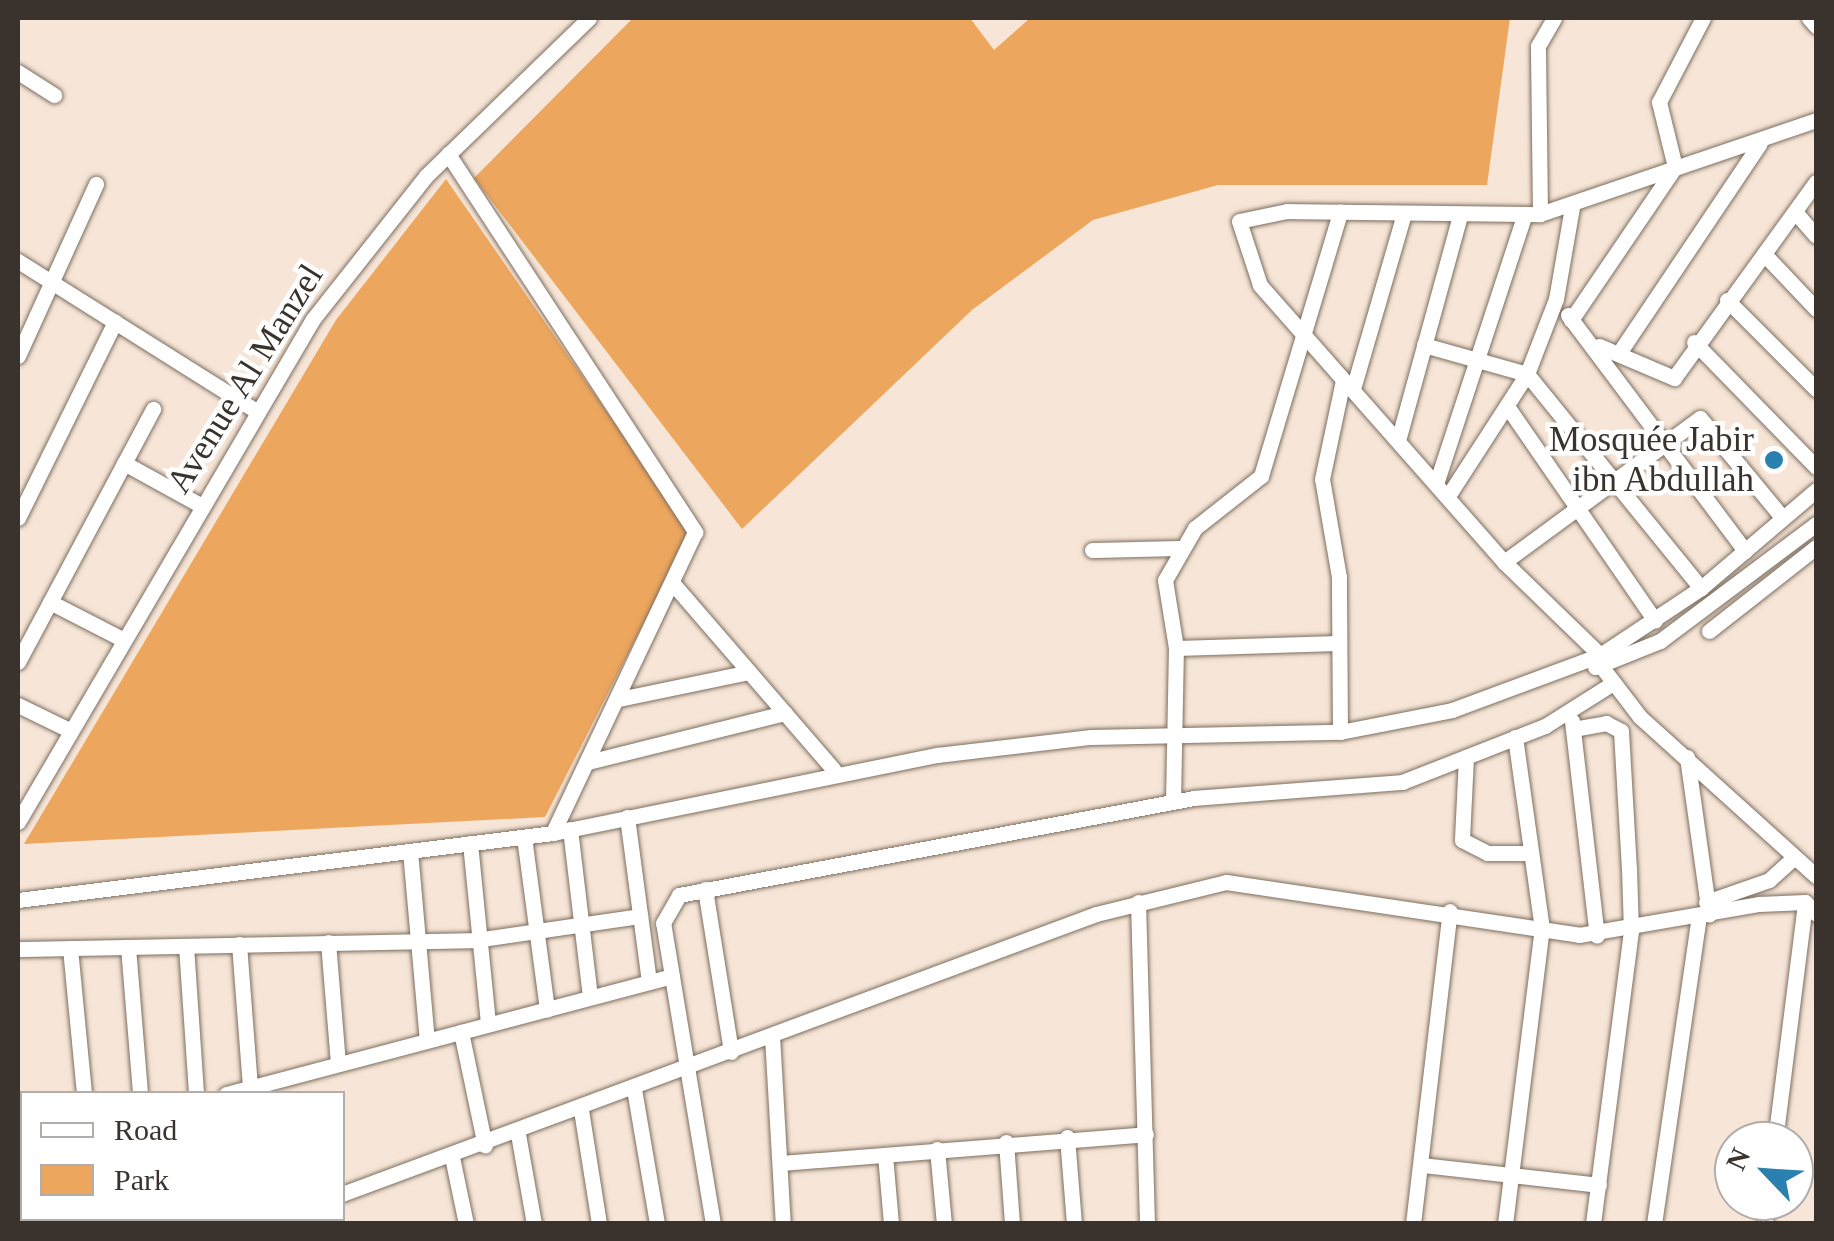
<!DOCTYPE html>
<meta charset="utf-8">
<style>
body{margin:0}
#map{position:relative;width:1834px;height:1241px;overflow:hidden;background:#f7e6d7;font-family:Georgia,serif}
div>[style]{position:absolute}
.green>*{inset:0;background:#eda65e}
.roads{filter:drop-shadow(0 0 2px #7c6e60) drop-shadow(0 0 2px #7c6e60)}
.street>*{height:15px;margin:-7.5px;padding:0 7.5px;transform-origin:7.5px;border-radius:7.5px;background:#fff}
.dots>*{width:28px;height:28px;translate:-50% -50%;box-sizing:border-box;border:5px solid #fff;border-radius:50%}
span{translate:-50% -50%;white-space:nowrap;text-align:center;line-height:1.15;-webkit-text-stroke:9px #fff;paint-order:stroke}
.street-label{font-size:35px;color:#3a332d}
.poi-label{font-size:35px;color:#3a332d}
.right{translate:-100% -50%;text-align:right}
.frame{position:absolute;inset:0;border:20px solid #3a332d;pointer-events:none}
.legend{position:absolute;left:20px;top:1091px;width:325px;height:130px;box-sizing:border-box;background:#fff;border:2px solid #b0adab;margin:0;padding:12px 18px;list-style:none;font-size:30px;color:#3a332d}
.legend li{display:flex;align-items:center;gap:20px;height:50px}
.legend b{width:50px;border:2px solid #b0adab}
.north{position:absolute;left:1714px;top:1121px;width:100px;height:100px;box-sizing:border-box;background:#fff;border:2px solid #b0adab;border-radius:50%;rotate:295deg;font-size:28px;font-weight:700;line-height:40px;text-align:center;color:#3a332d}
.north::after{content:'';display:block;margin:auto;width:35px;height:45px;background:#2a80af;clip-path:polygon(50% 0,100% 100%,50% 72%,0 100%)}
</style>
<div id="map">
<div class="green">
<div style="clip-path:polygon(633px 18px,970px 18px,994px 50px,1030px 18px,1510px 18px,1487px 185px,1218px 185px,1093px 220px,972px 310px,742px 529px,474px 178px)"></div>
<div style="clip-path:polygon(446px 179px,690px 532px,545px 817px,24px 844px,336px 320px)"></div>
</div>
<div class="roads">
<div class="street">
<div style="left:1809px;top:18px;width:11px;rotate:49deg"></div>
<div style="left:18px;top:72px;width:43px;rotate:32.6deg"></div>
<div style="left:448px;top:154px;width:452px;rotate:56.8deg"></div>
<div style="left:695px;top:532px;width:333px;rotate:115.3deg"></div>
<div style="left:1796px;top:213px;width:30px;rotate:49deg"></div>
<div style="left:1540px;top:214px;width:168px;rotate:-90.7deg"></div>
<div style="left:1538px;top:46px;width:32px;rotate:-60deg"></div>
<div style="left:1764px;top:254px;width:76px;rotate:46.6deg"></div>
<div style="left:18px;top:261px;width:280px;rotate:32.2deg"></div>
<div style="left:1727px;top:300px;width:126px;rotate:45deg"></div>
<div style="left:1568px;top:315px;width:295px;rotate:53.1deg"></div>
<div style="left:1571px;top:320px;width:185px;rotate:-55.8deg"></div>
<div style="left:1675px;top:167px;width:67px;rotate:-103.8deg"></div>
<div style="left:1659px;top:102px;width:95px;rotate:-62.4deg"></div>
<div style="left:1694px;top:342px;width:175px;rotate:45.7deg"></div>
<div style="left:1424px;top:345px;width:107px;rotate:15.7deg"></div>
<div style="left:1527px;top:374px;width:276px;rotate:50.9deg"></div>
<div style="left:1599px;top:346px;width:82px;rotate:23.1deg"></div>
<div style="left:1674px;top:378px;width:242px;rotate:-54.1deg"></div>
<div style="left:1621px;top:350px;width:249px;rotate:-56.1deg"></div>
<div style="left:18px;top:356px;width:189px;rotate:-65.6deg"></div>
<div style="left:1353px;top:389px;width:182px;rotate:-73.8deg"></div>
<div style="left:1509px;top:409px;width:257px;rotate:55.4deg"></div>
<div style="left:1399px;top:437px;width:229px;rotate:-74.6deg"></div>
<div style="left:124px;top:463px;width:87px;rotate:28.9deg"></div>
<div style="left:1437px;top:481px;width:281px;rotate:-71.8deg"></div>
<div style="left:1448px;top:496px;width:145px;rotate:-57.1deg"></div>
<div style="left:1527px;top:374px;width:80px;rotate:-68.9deg"></div>
<div style="left:1556px;top:299px;width:93px;rotate:-80.1deg"></div>
<div style="left:18px;top:518px;width:219px;rotate:-63.7deg"></div>
<div style="left:1092px;top:550px;width:89px;rotate:-1.3deg"></div>
<div style="left:1504px;top:562px;width:243px;rotate:-36.3deg"></div>
<div style="left:1700px;top:418px;width:129px;rotate:50.4deg"></div>
<div style="left:675px;top:586px;width:243px;rotate:49.2deg"></div>
<div style="left:50px;top:602px;width:81px;rotate:27.2deg"></div>
<div style="left:1709px;top:631px;width:136px;rotate:-38.1deg"></div>
<div style="left:1176px;top:648px;width:162px;rotate:-1.8deg"></div>
<div style="left:1600px;top:655px;width:134px;rotate:-135.9deg"></div>
<div style="left:1504px;top:562px;width:369px;rotate:-131.4deg"></div>
<div style="left:1260px;top:285px;width:67px;rotate:-108.2deg"></div>
<div style="left:1239px;top:221px;width:49px;rotate:-11.8deg"></div>
<div style="left:1287px;top:211px;width:253px;rotate:0.7deg"></div>
<div style="left:1540px;top:214px;width:292px;rotate:-18.8deg"></div>
<div style="left:18px;top:662px;width:287px;rotate:-61.9deg"></div>
<div style="left:1601px;top:666px;width:64px;rotate:52.6deg"></div>
<div style="left:1640px;top:717px;width:237px;rotate:42.1deg"></div>
<div style="left:1595px;top:667px;width:70px;rotate:-21.8deg"></div>
<div style="left:1660px;top:641px;width:195px;rotate:-36.9deg"></div>
<div style="left:619px;top:699px;width:133px;rotate:-11.7deg"></div>
<div style="left:18px;top:705px;width:57px;rotate:26.1deg"></div>
<div style="left:1572px;top:721px;width:216px;rotate:83.4deg"></div>
<div style="left:1573px;top:729px;width:34px;rotate:-10deg"></div>
<div style="left:1606px;top:723px;width:17px;rotate:28deg"></div>
<div style="left:1621px;top:731px;width:137px;rotate:86.7deg"></div>
<div style="left:1629px;top:868px;width:63px;rotate:88.2deg"></div>
<div style="left:1631px;top:931px;width:295px;rotate:97.4deg"></div>
<div style="left:1340px;top:732px;width:155px;rotate:-90.4deg"></div>
<div style="left:1339px;top:577px;width:99px;rotate:-99.8deg"></div>
<div style="left:1322px;top:479px;width:101px;rotate:-78deg"></div>
<div style="left:1466px;top:757px;width:83px;rotate:92.8deg"></div>
<div style="left:1462px;top:840px;width:28px;rotate:27deg"></div>
<div style="left:1487px;top:853px;width:44px"></div>
<div style="left:1687px;top:757px;width:159px;rotate:82deg"></div>
<div style="left:588px;top:762px;width:203px;rotate:-14deg"></div>
<div style="left:1173px;top:802px;width:154px;rotate:-88.9deg"></div>
<div style="left:1176px;top:648px;width:69px;rotate:-99.2deg"></div>
<div style="left:1165px;top:580px;width:60px;rotate:-60deg"></div>
<div style="left:1195px;top:528px;width:84px;rotate:-38.2deg"></div>
<div style="left:1261px;top:476px;width:276px;rotate:-73.3deg"></div>
<div style="left:627px;top:817px;width:166px;rotate:82.4deg"></div>
<div style="left:18px;top:822px;width:583px;rotate:-59.61deg"></div>
<div style="left:313px;top:319px;width:182px;rotate:-51.7deg"></div>
<div style="left:426px;top:176px;width:227px;rotate:-44.1deg"></div>
<div style="left:570px;top:829px;width:169px;rotate:83.2deg"></div>
<div style="left:524px;top:837px;width:174px;rotate:82.4deg"></div>
<div style="left:470px;top:843px;width:182px;rotate:84.3deg"></div>
<div style="left:410px;top:851px;width:190px;rotate:84.9deg"></div>
<div style="left:705px;top:889px;width:165px;rotate:80.9deg"></div>
<div style="left:18px;top:900px;width:539px;rotate:-7.14deg"></div>
<div style="left:553px;top:833px;width:392px;rotate:-11.5deg"></div>
<div style="left:937px;top:755px;width:155px;rotate:-6.7deg"></div>
<div style="left:1091px;top:737px;width:249px;rotate:-1.2deg"></div>
<div style="left:1340px;top:732px;width:114px;rotate:-11.1deg"></div>
<div style="left:1452px;top:710px;width:158px;rotate:-20.4deg"></div>
<div style="left:1600px;top:655px;width:121px;rotate:-33.6deg"></div>
<div style="left:1701px;top:588px;width:151px;rotate:-40.4deg"></div>
<div style="left:1138px;top:902px;width:322px;rotate:88.4deg"></div>
<div style="left:1706px;top:902px;width:67px;rotate:-19.2deg"></div>
<div style="left:1769px;top:880px;width:30px;rotate:-42deg"></div>
<div style="left:328px;top:942px;width:122px;rotate:85.3deg"></div>
<div style="left:239px;top:944px;width:143px;rotate:85.6deg"></div>
<div style="left:186px;top:946px;width:148px;rotate:86.1deg"></div>
<div style="left:128px;top:947px;width:147px;rotate:85.3deg"></div>
<div style="left:70px;top:948px;width:147px;rotate:84.5deg"></div>
<div style="left:18px;top:949px;width:457px;rotate:-1.1deg"></div>
<div style="left:475px;top:940px;width:167px;rotate:-8.3deg"></div>
<div style="left:461px;top:1032px;width:116px;rotate:78.1deg"></div>
<div style="left:772px;top:1036px;width:188px;rotate:86.7deg"></div>
<div style="left:634px;top:1089px;width:137px;rotate:80.3deg"></div>
<div style="left:226px;top:1094px;width:461px;rotate:-14.8deg"></div>
<div style="left:581px;top:1110px;width:115px;rotate:81deg"></div>
<div style="left:518px;top:1134px;width:91px;rotate:79.9deg"></div>
<div style="left:1067px;top:1137px;width:87px;rotate:85.4deg"></div>
<div style="left:1775px;top:1141px;width:241px;rotate:-82.8deg"></div>
<div style="left:1006px;top:1142px;width:82px;rotate:85.8deg"></div>
<div style="left:18px;top:1145px;width:4px;rotate:-14deg"></div>
<div style="left:937px;top:1149px;width:75px;rotate:84.7deg"></div>
<div style="left:885px;top:1155px;width:69px;rotate:85deg"></div>
<div style="left:452px;top:1157px;width:68px;rotate:78.2deg"></div>
<div style="left:781px;top:1163px;width:366px;rotate:-4.5deg"></div>
<div style="left:1422px;top:1165px;width:178px;rotate:6.4deg"></div>
<div style="left:18px;top:1189px;width:17px;rotate:77deg"></div>
<div style="left:342px;top:1194px;width:804px;rotate:-20.37deg"></div>
<div style="left:1096px;top:914px;width:134px;rotate:-13.8deg"></div>
<div style="left:1226px;top:882px;width:357px;rotate:8.5deg"></div>
<div style="left:1579px;top:935px;width:183px;rotate:-9.8deg"></div>
<div style="left:1759px;top:904px;width:46px;rotate:-2.5deg"></div>
<div style="left:1805px;top:902px;width:16px;rotate:47deg"></div>
<div style="left:26px;top:1218px;width:6px;rotate:72deg"></div>
<div style="left:318px;top:1218px;width:6px;rotate:81deg"></div>
<div style="left:253px;top:1224px;width:16px;rotate:-22deg"></div>
<div style="left:713px;top:1224px;width:305px;rotate:-99.4deg"></div>
<div style="left:663px;top:923px;width:32px;rotate:-60deg"></div>
<div style="left:679px;top:895px;width:524px;rotate:-10.67deg"></div>
<div style="left:1194px;top:798px;width:209px;rotate:-4.4deg"></div>
<div style="left:1402px;top:782px;width:154px;rotate:-21.4deg"></div>
<div style="left:1545px;top:726px;width:80px;rotate:-32.3deg"></div>
<div style="left:1413px;top:1224px;width:315px;rotate:-83.3deg"></div>
<div style="left:1505px;top:1224px;width:297px;rotate:-82.9deg"></div>
<div style="left:1542px;top:929px;width:194px;rotate:-98deg"></div>
<div style="left:1654px;top:1224px;width:311px;rotate:-81.7deg"></div>
<div style="left:1765px;top:1224px;width:23px;rotate:-85deg"></div>
</div>
</div>
<div class="dots">
<div style="left:1774px;top:460px;background:#2a80af"></div>
</div>
<div class="street-label">
<span style="left:245px;top:379px;rotate:-58deg">Avenue Al Manzel</span>
</div>
<div class="poi-label">
<span class="right" style="left:1754px;top:460px">Mosquée Jabir<br>ibn Abdullah</span>
</div>
<div class="frame"></div>
<ul class="legend">
<li><b style="height:12px;background:#fff"></b>Road</li>
<li><b style="height:28px;background:#eda65e"></b>Park</li>
</ul>
<div class="north">N</div>
</div>
